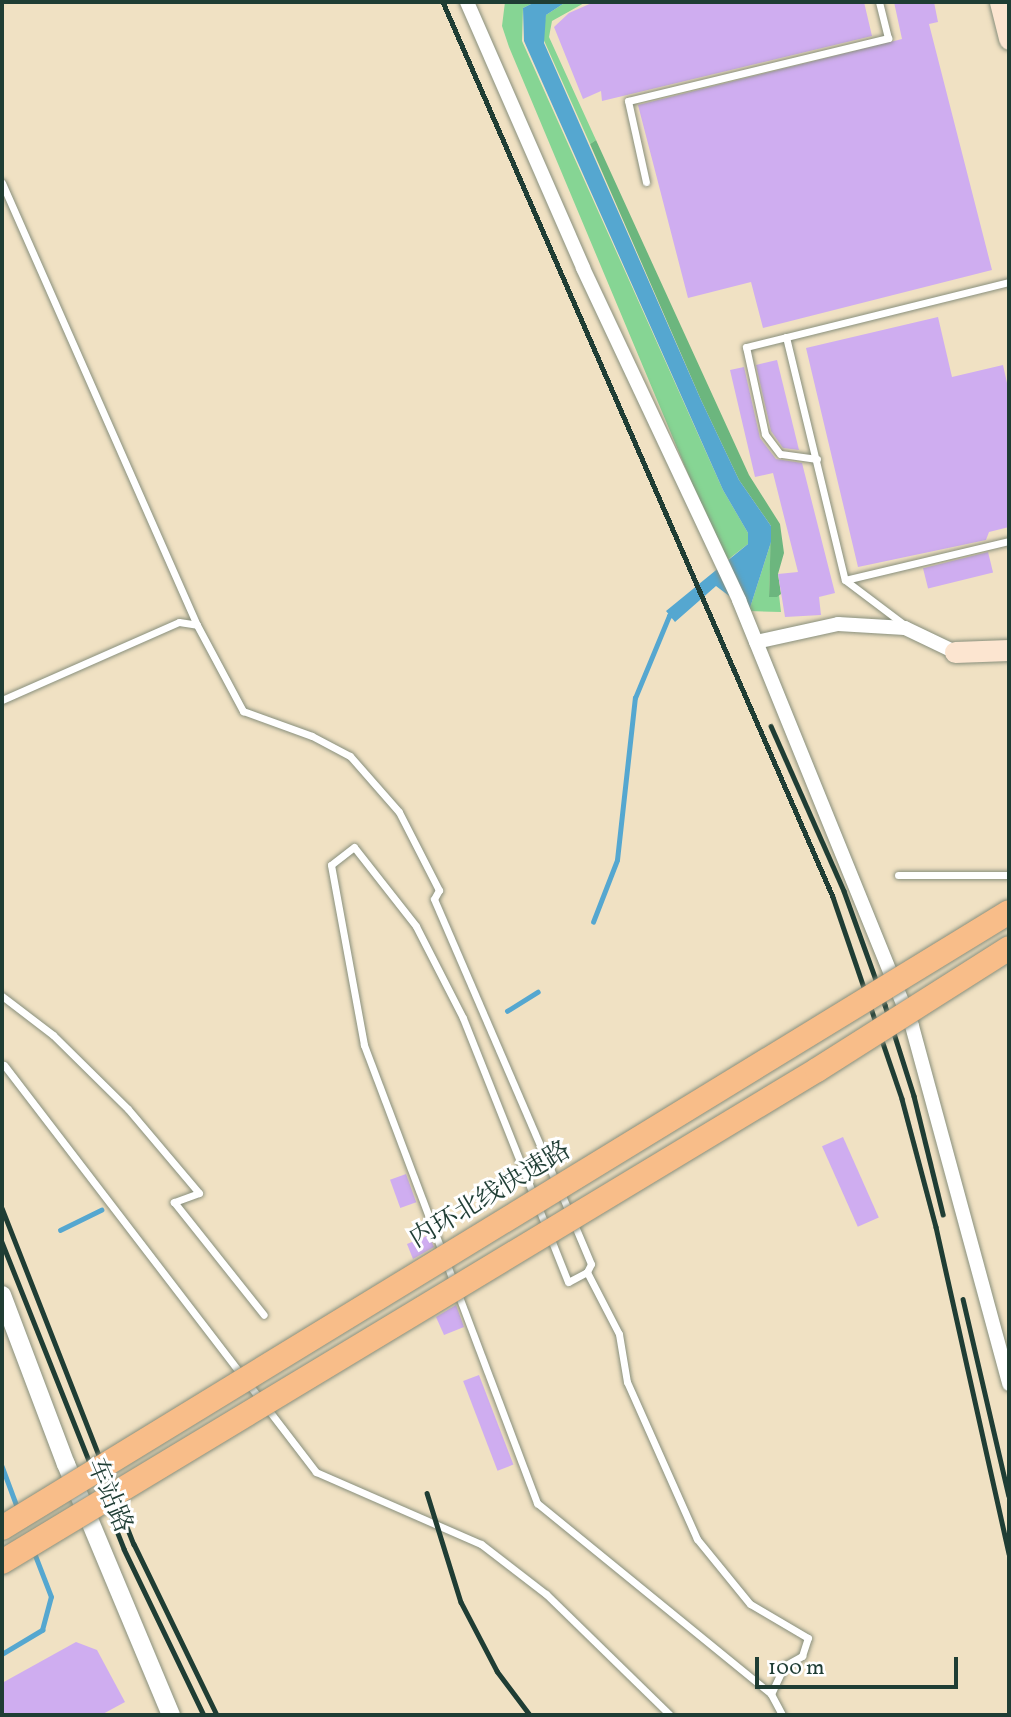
<!DOCTYPE html>
<meta charset="utf-8">
<style>
body{margin:0}
#map{position:relative;width:1011px;height:1717px;overflow:hidden;background:#f0e1c3;font-family:Vollkorn,"Noto Serif SC",serif}
div>[style]{position:absolute}
.green>*{inset:0;background:#86d594}
.forest>*{inset:0;background:#6cb67e}
.water>*{inset:0;background:#55a7d0}
.stream>*{height:4.5px;margin:-2.25px;padding:0 2.25px;transform-origin:2.25px;border-radius:2.25px;background:#55a7d0}
.building>*{inset:0;background:#cfadf0;transform-origin:0 0}
.roads{filter:drop-shadow(0 0 2px #888f7c) drop-shadow(0 0 2px #888f7c)}
.service>*{height:7px;margin:-3.5px;padding:0 3.5px;transform-origin:3.5px;border-radius:3.5px;background:#fff}
.minor>*{height:14px;margin:-7px;padding:0 7px;transform-origin:7px;border-radius:7px;background:#fff}
.tertiary>*{height:18px;margin:-9px;padding:0 9px;transform-origin:9px;border-radius:9px;background:#fff}
.secondary>*{height:21px;margin:-10.5px;padding:0 10.5px;transform-origin:10.5px;border-radius:10.5px;background:#fce5d0}
.rail>*{height:4.5px;margin:-2.25px;padding:0 2.25px;transform-origin:2.25px;border-radius:2.25px;background:#1f3d34}
.bridges{filter:drop-shadow(0 0 2px #888f7c) drop-shadow(0 0 2px #888f7c)}
.trunk-bridge>*{height:24px;margin:-12px;padding:0 12px;transform-origin:12px;border-radius:12px;background:#f8bd89}
span{translate:-50% -50%;white-space:nowrap;text-align:center;line-height:1.15;-webkit-text-stroke:6px #fff;paint-order:stroke}
.street-label{font-size:26px;color:#1f3d34}
.frame{position:absolute;inset:0;border:4px solid #1f3d34;pointer-events:none}
.scale{position:absolute;left:755px;top:1657px;width:203px;height:32px;box-sizing:border-box;border:4px solid #1f3d34;border-top:0;padding-left:9px;font-size:21px;line-height:24px;white-space:nowrap;color:#1f3d34;-webkit-text-stroke:5px #fff;paint-order:stroke}
</style>
<div id="map">
<div class="green">
<div style="clip-path:polygon(505px 2px,535px 2px,523px 8px,522px 41px,723px 490px,748px 533px,748px 544px,725px 562px,509px 47px,502px 26px)"></div>
<div style="clip-path:polygon(566px 2px,586px 2px,552px 21px,549px 37px,596px 140px,590px 144px,542px 36px,546px 15px)"></div>
<div style="clip-path:polygon(771px 542px,769px 596px,779px 595px,781px 612px,749px 611px)"></div>
</div>
<div class="forest">
<div style="clip-path:polygon(596px 140px,749px 475px,780px 524px,784px 553px,778px 574px,781px 594px,777px 597px,769px 597px,771px 526px,739px 480px,701px 400px,590px 144px)"></div>
</div>
<div class="water">
<div style="clip-path:polygon(535px 2px,566px 2px,546px 15px,544px 43px,701px 400px,739px 480px,771px 526px,771px 542px,749px 611px,716px 586px,675px 622px,666px 611px,748px 544px,748px 533px,723px 490px,524px 41px,523px 8px)"></div>
</div>
<div class="stream">
<div style="left:593px;top:922px;width:66px;rotate:-68.8deg"></div>
<div style="left:617px;top:860px;width:163px;rotate:-83.7deg"></div>
<div style="left:635px;top:698px;width:89px;rotate:-67.5deg"></div>
<div style="left:669px;top:616px;width:6px;rotate:-18deg"></div>
<div style="left:507px;top:1011px;width:36px;rotate:-32deg"></div>
<div style="left:60px;top:1230px;width:46px;rotate:-26deg"></div>
<div style="left:2px;top:1466px;width:46px;rotate:69.6deg"></div>
<div style="left:2px;top:1654px;width:47px;rotate:-31deg"></div>
<div style="left:42px;top:1630px;width:34px;rotate:-75deg"></div>
<div style="left:51px;top:1597px;width:47px;rotate:-111.1deg"></div>
</div>
<div class="building">
<div style="clip-path:polygon(594px 2px,864px 2px,872px 36px,602px 101px,601px 91px,583px 99px,554px 27px,569px 13px)"></div>
<div style="clip-path:polygon(894px 2px,934px 2px,938px 22px,929px 24px,992px 270px,763px 328px,751px 282px,688px 298px,638px 105px,902px 39px)"></div>
<div style="clip-path:polygon(938px 317px,952px 377px,1003px 365px,1009px 392px,1009px 527px,989px 532px,986px 540px,858px 567px,806px 348px)"></div>
<div style="clip-path:polygon(777px 360px,799px 450px,783px 448px,771px 431px,756px 365px)"></div>
<div style="clip-path:polygon(744px 367px,760px 438px,776px 459px,802px 463px,835px 593px,819px 597px,821px 615px,785px 617px,778px 574px,798px 572px,773px 473px,755px 477px,730px 370px)"></div>
<div style="left:988px;top:552px;width:21px;height:67px;rotate:76deg"></div>
<div style="left:843px;top:1137px;width:88px;height:23px;rotate:66deg"></div>
<div style="left:406px;top:1174px;width:30px;height:17px;rotate:70deg"></div>
<div style="clip-path:polygon(429px 1235px,434px 1247px,413px 1259px,407px 1244px)"></div>
<div style="clip-path:polygon(456px 1305px,464px 1327px,444px 1335px,436px 1317px)"></div>
<div style="left:479px;top:1375px;width:96px;height:17px;rotate:69deg"></div>
<div style="clip-path:polygon(76px 1642px,97px 1650px,125px 1702px,101px 1715px,2px 1715px,2px 1683px)"></div>
</div>
<div class="roads">
<div class="service">
<div style="left:646px;top:182px;width:83px;rotate:-102.5deg"></div>
<div style="left:628px;top:101px;width:268px;rotate:-13.6deg"></div>
<div style="left:888px;top:38px;width:37px;rotate:-104deg"></div>
<div style="left:2px;top:183px;width:483px;rotate:66.2deg"></div>
<div style="left:786px;top:337px;width:250px;rotate:76.4deg"></div>
<div style="left:845px;top:580px;width:169px;rotate:-13.4deg"></div>
<div style="left:817px;top:459px;width:37px;rotate:-172deg"></div>
<div style="left:780px;top:454px;width:25px;rotate:-127deg"></div>
<div style="left:765px;top:434px;width:89px;rotate:-102.3deg"></div>
<div style="left:746px;top:347px;width:271px;rotate:-13.9deg"></div>
<div style="left:845px;top:580px;width:76px;rotate:37deg"></div>
<div style="left:2px;top:700px;width:193px;rotate:-23.8deg"></div>
<div style="left:179px;top:622px;width:18px;rotate:9deg"></div>
<div style="left:197px;top:625px;width:98px;rotate:61.9deg"></div>
<div style="left:243px;top:711px;width:73px;rotate:19.9deg"></div>
<div style="left:312px;top:736px;width:43px;rotate:27.8deg"></div>
<div style="left:350px;top:756px;width:74px;rotate:48.8deg"></div>
<div style="left:399px;top:812px;width:88px;rotate:62.9deg"></div>
<div style="left:439px;top:890px;width:10px;rotate:119deg"></div>
<div style="left:434px;top:899px;width:308px;rotate:66.7deg"></div>
<div style="left:898px;top:875px;width:111px"></div>
<div style="left:2px;top:996px;width:64px;rotate:37.4deg"></div>
<div style="left:53px;top:1035px;width:105px;rotate:44.6deg"></div>
<div style="left:128px;top:1109px;width:110px;rotate:49.8deg"></div>
<div style="left:199px;top:1193px;width:27px;rotate:160deg"></div>
<div style="left:174px;top:1202px;width:144px;rotate:51.5deg"></div>
<div style="left:4px;top:1065px;width:513px;rotate:52.53deg"></div>
<div style="left:316px;top:1472px;width:180px;rotate:23.6deg"></div>
<div style="left:481px;top:1544px;width:82px;rotate:37.6deg"></div>
<div style="left:546px;top:1594px;width:173px;rotate:44.3deg"></div>
<div style="left:561px;top:1193px;width:77px;rotate:67.1deg"></div>
<div style="left:591px;top:1264px;width:9px;rotate:117deg"></div>
<div style="left:771px;top:1694px;width:31px;rotate:-65deg"></div>
<div style="left:784px;top:1666px;width:21px;rotate:-29deg"></div>
<div style="left:802px;top:1656px;width:19px;rotate:-72deg"></div>
<div style="left:808px;top:1638px;width:67px;rotate:-149.6deg"></div>
<div style="left:750px;top:1604px;width:84px;rotate:-129.2deg"></div>
<div style="left:697px;top:1539px;width:172px;rotate:-114deg"></div>
<div style="left:627px;top:1382px;width:49px;rotate:-99.5deg"></div>
<div style="left:619px;top:1334px;width:70px;rotate:-117.3deg"></div>
<div style="left:587px;top:1272px;width:21px;rotate:152deg"></div>
<div style="left:568px;top:1282px;width:284px;rotate:-111.7deg"></div>
<div style="left:463px;top:1018px;width:103px;rotate:-117.1deg"></div>
<div style="left:416px;top:926px;width:100px;rotate:-128.1deg"></div>
<div style="left:354px;top:847px;width:29px;rotate:142deg"></div>
<div style="left:331px;top:865px;width:183px;rotate:79.6deg"></div>
<div style="left:364px;top:1045px;width:490px;rotate:69.3deg"></div>
<div style="left:537px;top:1503px;width:302px;rotate:39.2deg"></div>
<div style="left:771px;top:1694px;width:24px;rotate:62deg"></div>
</div>
<div class="minor">
<div style="left:467px;top:2px;width:290px;rotate:66.4deg"></div>
<div style="left:583px;top:268px;width:367px;rotate:64.8deg"></div>
<div style="left:739px;top:600px;width:460px;rotate:67.9deg"></div>
<div style="left:912px;top:1026px;width:371px;rotate:74.8deg"></div>
<div style="left:756px;top:642px;width:84px;rotate:-12.4deg"></div>
<div style="left:838px;top:624px;width:67px;rotate:3.4deg"></div>
<div style="left:905px;top:628px;width:55px;rotate:25.6deg"></div>
</div>
<div class="tertiary">
<div style="left:2px;top:1295px;width:181px;rotate:69.3deg"></div>
<div style="left:66px;top:1464px;width:272px;rotate:67.3deg"></div>
</div>
<div class="secondary">
<div style="left:1000px;top:2px;width:38px;rotate:76deg"></div>
<div style="left:955px;top:652px;width:54px;rotate:-2.1deg"></div>
</div>
</div>
<div class="rail">
<div style="left:443px;top:2px;width:976px;rotate:66.45deg"></div>
<div style="left:833px;top:897px;width:213px;rotate:71.1deg"></div>
<div style="left:902px;top:1099px;width:132px;rotate:75.1deg"></div>
<div style="left:936px;top:1227px;width:335px;rotate:77.4deg"></div>
<div style="left:771px;top:726px;width:180px;rotate:66.1deg"></div>
<div style="left:844px;top:891px;width:121px;rotate:70.2deg"></div>
<div style="left:885px;top:1005px;width:96px;rotate:72.3deg"></div>
<div style="left:914px;top:1096px;width:122px;rotate:76.2deg"></div>
<div style="left:2px;top:1208px;width:361px;rotate:68.6deg"></div>
<div style="left:134px;top:1544px;width:190px;rotate:64.1deg"></div>
<div style="left:2px;top:1242px;width:330px;rotate:68.3deg"></div>
<div style="left:124px;top:1549px;width:184px;rotate:64.3deg"></div>
<div style="left:963px;top:1299px;width:202px;rotate:76.9deg"></div>
<div style="left:427px;top:1493px;width:114px;rotate:72.7deg"></div>
<div style="left:461px;top:1602px;width:78px;rotate:62.4deg"></div>
<div style="left:497px;top:1671px;width:55px;rotate:53.1deg"></div>
</div>
<div class="bridges">
<div class="trunk-bridge">
<div style="left:2px;top:1528px;width:1180px;rotate:-31.45deg"></div>
<div style="left:2px;top:1562px;width:952px;rotate:-31.12deg"></div>
<div style="left:817px;top:1070px;width:227px;rotate:-32.4deg"></div>
</div>
</div>
<div class="street-label">
<span style="left:491px;top:1196px;rotate:-31deg">内环北线快速路</span>
<span style="left:108px;top:1496px;rotate:67deg">车站路</span>
</div>
<div class="frame"></div>
<div class="scale">100 m</div>
</div>
